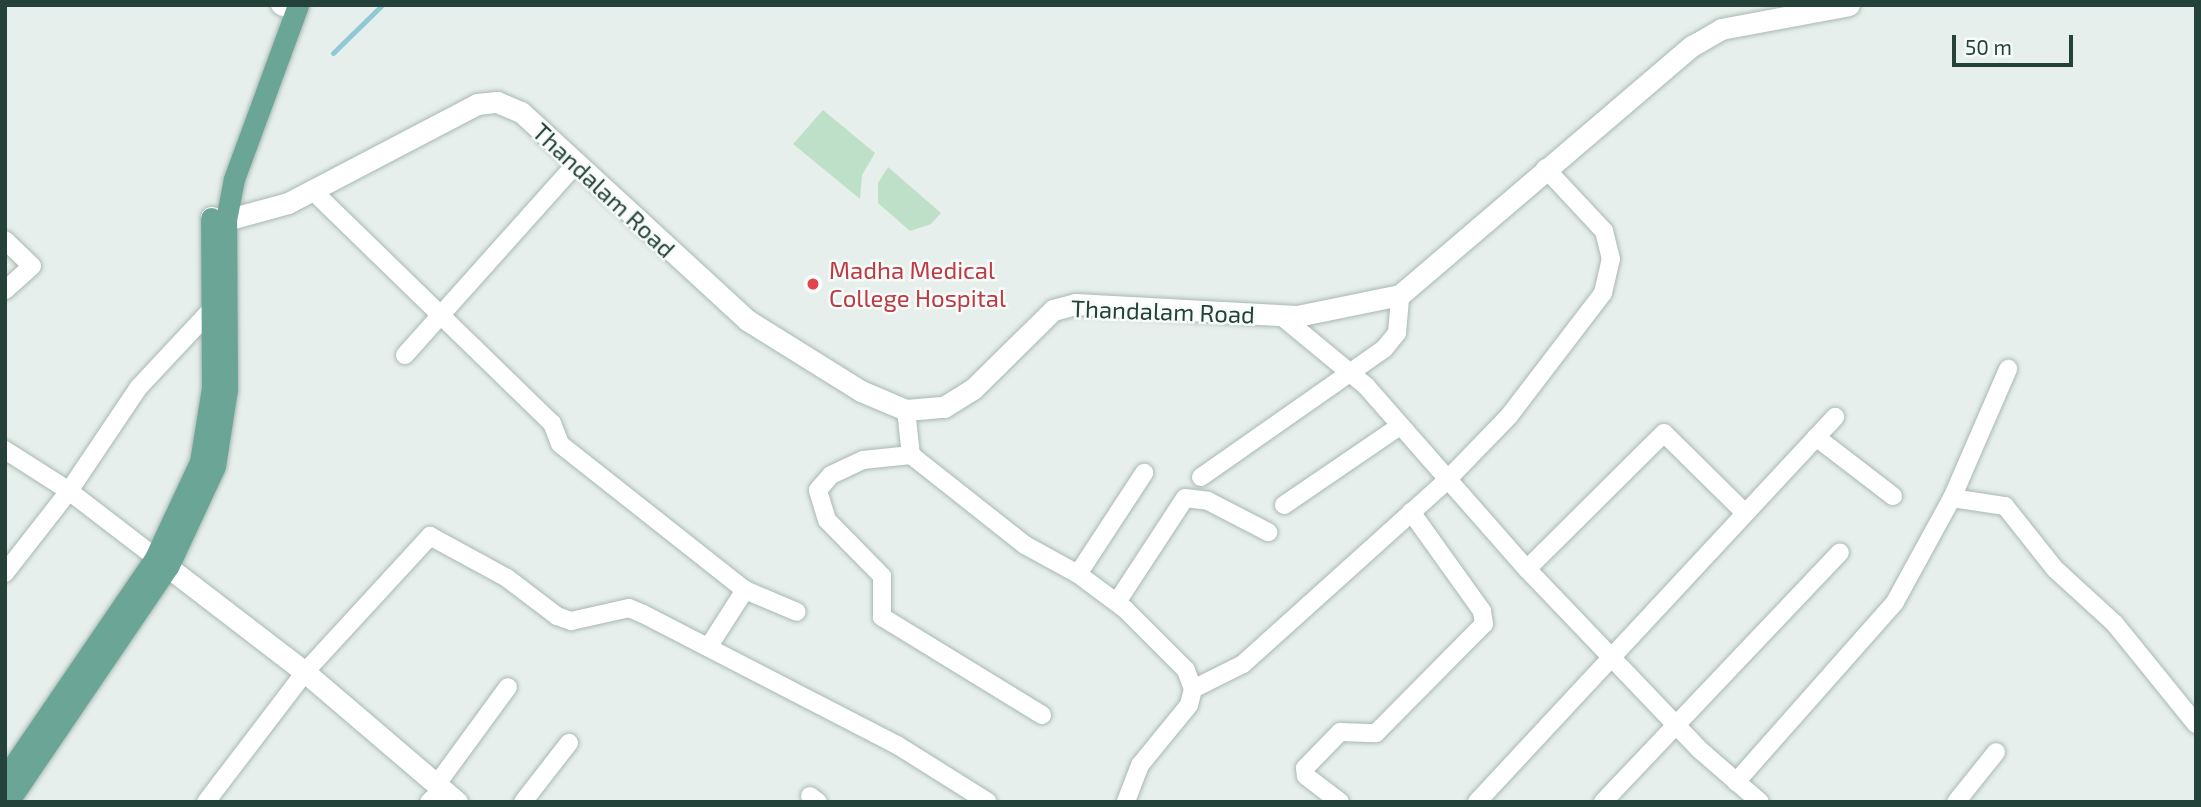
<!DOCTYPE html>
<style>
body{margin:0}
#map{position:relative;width:2201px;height:807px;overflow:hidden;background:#e6efeb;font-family:"Exo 2",sans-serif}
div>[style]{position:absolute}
.green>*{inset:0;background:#bfe0c8}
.stream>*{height:5px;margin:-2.5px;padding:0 2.5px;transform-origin:2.5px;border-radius:2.5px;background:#8ec9d4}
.roads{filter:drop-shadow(0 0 2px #a8b8b2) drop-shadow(0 0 2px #a8b8b2)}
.street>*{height:18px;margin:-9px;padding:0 9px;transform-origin:9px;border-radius:9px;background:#fff}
.secondary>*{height:21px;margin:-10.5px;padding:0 10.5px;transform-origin:10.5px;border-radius:10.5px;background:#fff}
.primary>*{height:21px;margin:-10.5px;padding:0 10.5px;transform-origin:10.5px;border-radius:10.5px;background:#6aa596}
.dots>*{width:19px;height:19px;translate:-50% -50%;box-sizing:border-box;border:4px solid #f7fbf9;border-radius:50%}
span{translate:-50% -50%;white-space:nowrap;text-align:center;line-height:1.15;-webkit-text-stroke:5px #f7fbf9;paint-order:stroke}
.street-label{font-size:24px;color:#24423a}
.health-label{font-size:24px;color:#be3a42}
.left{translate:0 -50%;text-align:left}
.frame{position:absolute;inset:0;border:7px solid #24423a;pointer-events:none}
.scale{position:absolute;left:1952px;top:35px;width:121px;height:32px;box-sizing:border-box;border:4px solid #24423a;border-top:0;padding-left:9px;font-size:21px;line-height:24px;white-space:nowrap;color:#24423a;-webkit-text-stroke:5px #f7fbf9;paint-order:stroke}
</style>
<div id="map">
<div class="green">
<div style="clip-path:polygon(823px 110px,875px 153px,862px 175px,860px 199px,793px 144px)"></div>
<div style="clip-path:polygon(888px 167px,941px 213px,931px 224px,910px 231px,878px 203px,878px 183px)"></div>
</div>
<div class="stream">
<div style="left:333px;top:53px;width:69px;rotate:-44.4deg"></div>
</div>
<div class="roads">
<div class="street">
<div style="left:280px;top:5px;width:4px;rotate:34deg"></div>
<div style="left:312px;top:190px;width:334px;rotate:44.2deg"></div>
<div style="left:552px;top:423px;width:22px;rotate:69deg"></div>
<div style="left:560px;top:444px;width:236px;rotate:38.3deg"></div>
<div style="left:5px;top:240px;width:37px;rotate:44deg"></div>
<div style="left:32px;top:266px;width:36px;rotate:138deg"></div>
<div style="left:1280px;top:315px;width:112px;rotate:39.5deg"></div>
<div style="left:1366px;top:386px;width:244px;rotate:48.7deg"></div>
<div style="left:1527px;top:569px;width:250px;rotate:46.3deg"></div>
<div style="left:1700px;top:750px;width:79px;rotate:40.9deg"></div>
<div style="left:405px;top:355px;width:256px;rotate:-48.2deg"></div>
<div style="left:906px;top:410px;width:45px;rotate:83.7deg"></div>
<div style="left:1816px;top:437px;width:97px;rotate:37.5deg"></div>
<div style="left:5px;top:450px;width:76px;rotate:32.6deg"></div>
<div style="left:69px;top:491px;width:125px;rotate:-56.1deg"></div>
<div style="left:139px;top:387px;width:105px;rotate:-46.9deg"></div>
<div style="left:1201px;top:477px;width:223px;rotate:-35deg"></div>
<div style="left:1384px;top:349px;width:21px;rotate:-51deg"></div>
<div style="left:1397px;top:333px;width:38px;rotate:-85deg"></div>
<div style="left:1952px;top:498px;width:54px;rotate:8.6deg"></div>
<div style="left:2005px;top:506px;width:80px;rotate:51.6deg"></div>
<div style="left:2055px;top:569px;width:81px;rotate:42.5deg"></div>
<div style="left:2115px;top:624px;width:129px;rotate:51deg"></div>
<div style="left:1284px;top:505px;width:140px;rotate:-34.3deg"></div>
<div style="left:1527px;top:569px;width:193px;rotate:-44.8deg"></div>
<div style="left:1664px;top:433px;width:114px;rotate:44.6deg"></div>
<div style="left:5px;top:573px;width:104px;rotate:-52deg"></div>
<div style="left:69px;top:491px;width:120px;rotate:37.5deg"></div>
<div style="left:1078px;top:574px;width:59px;rotate:36.7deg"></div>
<div style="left:1125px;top:609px;width:86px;rotate:45deg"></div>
<div style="left:1186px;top:670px;width:20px;rotate:70deg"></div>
<div style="left:1193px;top:689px;width:16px;rotate:104deg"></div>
<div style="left:1189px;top:705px;width:77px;rotate:129.2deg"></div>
<div style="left:1140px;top:765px;width:40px;rotate:111deg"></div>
<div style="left:1117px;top:602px;width:124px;rotate:-56.8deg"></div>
<div style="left:1185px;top:498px;width:23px;rotate:7deg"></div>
<div style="left:1208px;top:501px;width:68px;rotate:27.3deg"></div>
<div style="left:709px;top:646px;width:67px;rotate:-57.3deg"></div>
<div style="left:745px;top:590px;width:56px;rotate:22.9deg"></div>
<div style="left:1193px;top:689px;width:56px;rotate:-26.6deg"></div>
<div style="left:1243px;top:664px;width:275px;rotate:-42deg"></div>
<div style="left:1447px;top:480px;width:89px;rotate:-45.9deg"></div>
<div style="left:1509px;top:416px;width:155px;rotate:-52.6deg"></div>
<div style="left:1603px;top:293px;width:35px;rotate:-77deg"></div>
<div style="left:1611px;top:259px;width:29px;rotate:-104deg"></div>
<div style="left:1604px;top:231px;width:86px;rotate:-133.1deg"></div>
<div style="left:1042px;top:715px;width:188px;rotate:-148.5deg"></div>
<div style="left:882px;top:617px;width:41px;rotate:-90deg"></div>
<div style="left:882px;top:576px;width:78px;rotate:-134.5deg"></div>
<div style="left:827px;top:520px;width:31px;rotate:-107deg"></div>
<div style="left:818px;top:490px;width:20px;rotate:-49deg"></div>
<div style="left:831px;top:475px;width:35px;rotate:-25deg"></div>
<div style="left:863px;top:460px;width:48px;rotate:-5.9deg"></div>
<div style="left:911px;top:455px;width:145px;rotate:38.3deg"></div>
<div style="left:1025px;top:545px;width:60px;rotate:28.7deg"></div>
<div style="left:1078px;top:574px;width:121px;rotate:-56.8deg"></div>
<div style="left:1736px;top:782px;width:240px;rotate:-48.5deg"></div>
<div style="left:1895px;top:602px;width:119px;rotate:-61.3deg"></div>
<div style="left:1952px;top:498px;width:141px;rotate:-66.5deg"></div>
<div style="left:437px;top:784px;width:120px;rotate:-53.8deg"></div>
<div style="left:810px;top:796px;width:10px;rotate:37deg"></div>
<div style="left:206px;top:802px;width:163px;rotate:-52.7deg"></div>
<div style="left:305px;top:672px;width:185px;rotate:-47.4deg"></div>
<div style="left:430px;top:536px;width:88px;rotate:28.6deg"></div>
<div style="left:507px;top:578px;width:63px;rotate:37.2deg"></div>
<div style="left:557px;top:616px;width:15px;rotate:20deg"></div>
<div style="left:571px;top:621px;width:59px;rotate:-12.6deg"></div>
<div style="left:629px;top:608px;width:15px;rotate:23deg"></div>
<div style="left:643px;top:614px;width:286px;rotate:27.3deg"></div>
<div style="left:897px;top:745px;width:107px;rotate:32.1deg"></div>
<div style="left:429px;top:802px;width:19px;rotate:-43deg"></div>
<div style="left:523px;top:802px;width:75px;rotate:-52.1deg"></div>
<div style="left:1340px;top:802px;width:43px;rotate:-142.6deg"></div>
<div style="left:1306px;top:776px;width:8px;rotate:-97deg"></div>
<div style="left:1305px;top:768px;width:50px;rotate:-45.8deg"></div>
<div style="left:1340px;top:732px;width:36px;rotate:2deg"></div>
<div style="left:1376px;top:733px;width:153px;rotate:-45.3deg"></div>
<div style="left:1484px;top:624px;width:13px;rotate:-99deg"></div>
<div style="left:1482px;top:611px;width:122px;rotate:-125.6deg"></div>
<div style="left:1477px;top:802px;width:526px;rotate:-47.08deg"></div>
<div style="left:1603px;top:802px;width:344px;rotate:-46.5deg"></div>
<div style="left:1956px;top:802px;width:64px;rotate:-51.3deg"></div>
</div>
<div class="secondary">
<div style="left:211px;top:217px;width:15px;rotate:11deg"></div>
<div style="left:226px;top:220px;width:64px;rotate:-15.3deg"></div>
<div style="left:288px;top:203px;width:213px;rotate:-27.6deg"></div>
<div style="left:477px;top:104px;width:20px;rotate:-6deg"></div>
<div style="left:497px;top:102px;width:26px;rotate:23deg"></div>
<div style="left:521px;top:112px;width:307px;rotate:42.6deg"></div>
<div style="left:747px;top:320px;width:134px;rotate:31.9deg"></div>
<div style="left:861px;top:391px;width:49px;rotate:22.9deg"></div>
<div style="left:906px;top:410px;width:38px;rotate:-5deg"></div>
<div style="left:944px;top:407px;width:34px;rotate:-32deg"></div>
<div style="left:973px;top:389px;width:112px;rotate:-44.6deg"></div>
<div style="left:1053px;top:310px;width:23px;rotate:-15deg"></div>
<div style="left:1075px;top:304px;width:222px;rotate:3.1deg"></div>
<div style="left:1297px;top:316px;width:105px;rotate:-11.5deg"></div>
<div style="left:1400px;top:295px;width:384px;rotate:-40.5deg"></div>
<div style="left:1692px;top:46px;width:34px;rotate:-30deg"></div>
<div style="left:1721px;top:29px;width:130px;rotate:-10.6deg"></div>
<div style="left:168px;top:567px;width:173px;rotate:37.5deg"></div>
<div style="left:305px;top:672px;width:200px;rotate:40.5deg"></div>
</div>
<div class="primary">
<div style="left:5px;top:778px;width:266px;rotate:-55.7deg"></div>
<div style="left:155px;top:558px;width:106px;rotate:-64.9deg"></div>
<div style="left:200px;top:462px;width:75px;rotate:-80.8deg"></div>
<div style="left:212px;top:388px;width:170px;rotate:-90.3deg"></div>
<div style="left:8px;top:802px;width:284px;rotate:-55.8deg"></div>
<div style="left:168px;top:567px;width:111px;rotate:-65deg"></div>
<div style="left:215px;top:466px;width:78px;rotate:-81.1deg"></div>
<div style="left:227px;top:389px;width:169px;rotate:-90.3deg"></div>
<div style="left:226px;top:220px;width:42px;rotate:-79deg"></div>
<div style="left:234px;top:179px;width:185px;rotate:-69.8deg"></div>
</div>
</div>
<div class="dots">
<div style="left:813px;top:284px;background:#e0444e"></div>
</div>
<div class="street-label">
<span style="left:604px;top:190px;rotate:43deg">Thandalam Road</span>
<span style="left:1163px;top:311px;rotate:2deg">Thandalam Road</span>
</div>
<div class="health-label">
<span class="left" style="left:829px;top:284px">Madha Medical<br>College Hospital</span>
</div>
<div class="frame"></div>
<div class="scale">50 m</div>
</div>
